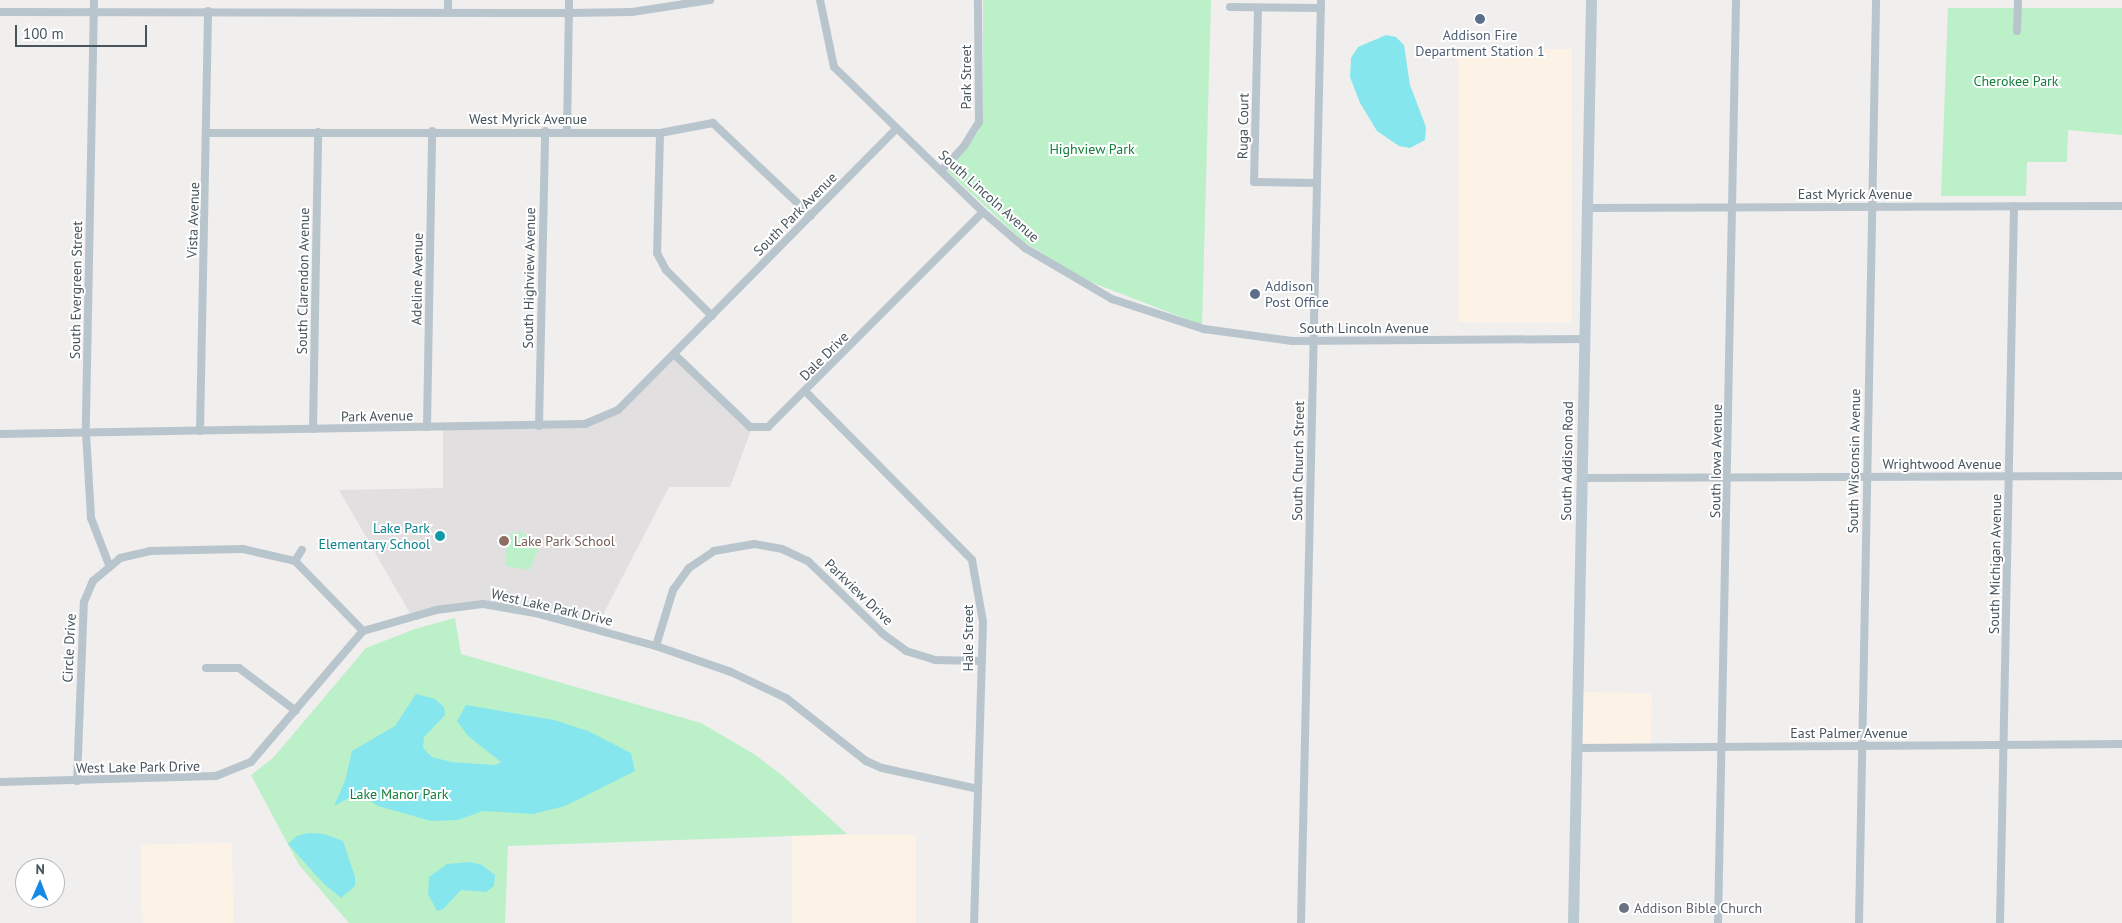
<!DOCTYPE html>
<style>
body{margin:0}
#map{position:relative;width:2122px;height:923px;overflow:hidden;background:#f1eeee;font-family:"PT Sans",sans-serif}
div>[style]{position:absolute}
.commercial>*{inset:0;background:#fcf3e6;transform-origin:0 0}
.education>*{inset:0;background:#e2dfe0}
.green>*{inset:0;background:#bbf0c8}
.water>*{inset:0;background:#86e6ee}
.street>*{height:8px;margin:-4px;padding:0 4px;transform-origin:4px;border-radius:4px;background:#b9c5cc}
.secondary>*{height:11px;margin:-5.5px;padding:0 5.5px;transform-origin:5.5px;border-radius:5.5px;background:#bbc9d3}
.dots>*{width:14px;height:14px;translate:-50% -50%;box-sizing:border-box;border:2px solid #fff;border-radius:50%}
span{translate:-50% -50%;white-space:nowrap;text-align:center;line-height:1.15;-webkit-text-stroke:4px #fff;paint-order:stroke}
.service-label{font-size:14px;color:#4e5e75}
.left{translate:0 -50%;text-align:left}
.street-label{font-size:14px;color:#46545c}
.park-label{font-size:14px;color:#147f3c}
.culture-label{font-size:14px;color:#0d838f}
.right{translate:-100% -50%;text-align:right}
.education-label{font-size:14px;color:#785e54}
.worship-label{font-size:14px;color:#5b616d}
.north{position:absolute;left:15px;top:858px;width:50px;height:50px;box-sizing:border-box;background:#fff;border:1px solid #b5bbbe;border-radius:50%;rotate:1deg;font-size:14px;font-weight:700;line-height:20px;text-align:center;color:#46545c}
.north::after{content:'';display:block;margin:auto;width:18px;height:22px;background:#148ae4;clip-path:polygon(50% 0,100% 100%,50% 72%,0 100%)}
.scale{position:absolute;left:15px;top:25px;width:132px;height:22px;box-sizing:border-box;border:2px solid #46545c;border-top:0;padding-left:6px;font-size:15px;line-height:18px;white-space:nowrap;color:#46545c;-webkit-text-stroke:4px #fff;paint-order:stroke}
</style>
<div id="map">
<div class="commercial">
<div style="left:1458px;top:49px;width:114px;height:273px"></div>
<div style="left:1582px;top:692px;width:70px;height:54px;rotate:1deg"></div>
<div style="left:792px;top:835px;width:124px;height:88px"></div>
<div style="left:232px;top:843px;width:80px;height:91px;rotate:89deg"></div>
</div>
<div class="education">
<div style="clip-path:polygon(674px 358px,751px 430px,730px 487px,669px 487px,596px 628px,503px 603px,454px 604px,411px 615px,339px 490px,443px 488px,443px 430px,585px 427px,619px 412px)"></div>
</div>
<div class="green">
<div style="clip-path:polygon(983px 0,1211px 0,1202px 325px,1083px 279px,1023px 241px,947px 171px,979px 131px,983px 108px)"></div>
<div style="clip-path:polygon(1948px 8px,2122px 8px,2122px 135px,2068px 130px,2067px 162px,2027px 162px,2026px 196px,1941px 196px)"></div>
<div style="clip-path:polygon(521px 532px,530px 537px,538px 550px,529px 570px,505px 566px,507px 541px,511px 533px)"></div>
<div style="clip-path:polygon(455px 618px,461px 654px,701px 723px,754px 754px,783px 776px,847px 834px,508px 846px,505px 923px,349px 923px,299px 865px,251px 775px,273px 758px,366px 648px,415px 629px)"></div>
</div>
<div class="water">
<div style="clip-path:polygon(1386px 35px,1396px 37px,1404px 45px,1410px 85px,1426px 127px,1425px 140px,1410px 148px,1399px 146px,1377px 131px,1360px 103px,1350px 77px,1351px 58px,1358px 47px)"></div>
<div style="clip-path:polygon(416px 694px,435px 699px,444px 707px,445px 715px,424px 737px,423px 748px,432px 757px,451px 762px,495px 765px,501px 762px,468px 736px,457px 721px,466px 705px,554px 720px,588px 731px,631px 753px,635px 771px,565px 806px,533px 814px,483px 811px,458px 820px,431px 821px,378px 806px,366px 798px,354px 795px,334px 806px,345px 781px,352px 751px,395px 726px)"></div>
<div style="clip-path:polygon(308px 833px,324px 834px,343px 841px,355px 877px,355px 886px,341px 898px,323px 883px,288px 844px,297px 836px)"></div>
<div style="clip-path:polygon(470px 862px,482px 865px,495px 875px,494px 886px,486px 892px,461px 890px,443px 909px,437px 911px,428px 894px,429px 877px,447px 864px)"></div>
</div>
<div class="street">
<div style="left:94px;top:0;width:433px;rotate:91.1deg"></div>
<div style="left:86px;top:433px;width:85px;rotate:86.6deg"></div>
<div style="left:91px;top:518px;width:50px;rotate:69deg"></div>
<div style="left:820px;top:0;width:68px;rotate:78.2deg"></div>
<div style="left:834px;top:67px;width:208px;rotate:44.2deg"></div>
<div style="left:983px;top:212px;width:55px;rotate:40.6deg"></div>
<div style="left:1025px;top:248px;width:101px;rotate:30.4deg"></div>
<div style="left:1112px;top:299px;width:97px;rotate:18.1deg"></div>
<div style="left:1204px;top:329px;width:89px;rotate:7.8deg"></div>
<div style="left:1292px;top:341px;width:293px;rotate:-0.4deg"></div>
<div style="left:1230px;top:7px;width:91px;rotate:0.6deg"></div>
<div style="left:1258px;top:8px;width:174px;rotate:91.3deg"></div>
<div style="left:1254px;top:182px;width:63px;rotate:0.9deg"></div>
<div style="left:0;top:12px;width:569px;rotate:0.1deg"></div>
<div style="left:569px;top:13px;width:63px;rotate:-0.9deg"></div>
<div style="left:632px;top:12px;width:79px;rotate:-8.7deg"></div>
<div style="left:448px;top:13px;width:13px;rotate:-90deg"></div>
<div style="left:2017px;top:31px;width:31px;rotate:-88deg"></div>
<div style="left:567px;top:131px;width:131px;rotate:-89.1deg"></div>
<div style="left:207px;top:133px;width:453px"></div>
<div style="left:660px;top:133px;width:54px;rotate:-10.7deg"></div>
<div style="left:713px;top:123px;width:135px;rotate:43.5deg"></div>
<div style="left:660px;top:133px;width:120px;rotate:91.4deg"></div>
<div style="left:657px;top:253px;width:19px;rotate:62deg"></div>
<div style="left:666px;top:270px;width:65px;rotate:45deg"></div>
<div style="left:941px;top:171px;width:34px;rotate:-47deg"></div>
<div style="left:964px;top:146px;width:28px;rotate:-58deg"></div>
<div style="left:979px;top:122px;width:122px;rotate:-90.5deg"></div>
<div style="left:1587px;top:208px;width:535px;rotate:-0.21deg"></div>
<div style="left:674px;top:354px;width:105px;rotate:43.8deg"></div>
<div style="left:750px;top:427px;width:18px"></div>
<div style="left:768px;top:427px;width:304px;rotate:-45deg"></div>
<div style="left:806px;top:392px;width:236px;rotate:45.3deg"></div>
<div style="left:972px;top:560px;width:63px;rotate:79.9deg"></div>
<div style="left:983px;top:622px;width:301px;rotate:91.7deg"></div>
<div style="left:539px;top:426px;width:295px;rotate:-88.8deg"></div>
<div style="left:427px;top:427px;width:296px;rotate:-89deg"></div>
<div style="left:313px;top:429px;width:297px;rotate:-89deg"></div>
<div style="left:200px;top:431px;width:420px;rotate:-88.9deg"></div>
<div style="left:0;top:434px;width:585px;rotate:-0.98deg"></div>
<div style="left:585px;top:424px;width:36px;rotate:-23deg"></div>
<div style="left:618px;top:410px;width:395px;rotate:-45.3deg"></div>
<div style="left:1582px;top:478px;width:540px;rotate:-0.21deg"></div>
<div style="left:295px;top:561px;width:13px;rotate:-58deg"></div>
<div style="left:656px;top:646px;width:59px;rotate:-73.1deg"></div>
<div style="left:673px;top:590px;width:27px;rotate:-54deg"></div>
<div style="left:689px;top:568px;width:30px;rotate:-34deg"></div>
<div style="left:714px;top:551px;width:41px;rotate:-9.9deg"></div>
<div style="left:754px;top:544px;width:28px;rotate:10deg"></div>
<div style="left:782px;top:549px;width:29px;rotate:25deg"></div>
<div style="left:808px;top:561px;width:105px;rotate:44.2deg"></div>
<div style="left:883px;top:634px;width:29px;rotate:36deg"></div>
<div style="left:906px;top:651px;width:30px;rotate:17deg"></div>
<div style="left:935px;top:660px;width:46px;rotate:1.2deg"></div>
<div style="left:206px;top:668px;width:33px"></div>
<div style="left:239px;top:668px;width:71px;rotate:37deg"></div>
<div style="left:1577px;top:748px;width:545px;rotate:-0.42deg"></div>
<div style="left:77px;top:781px;width:179px;rotate:-87.8deg"></div>
<div style="left:84px;top:602px;width:23px;rotate:-67deg"></div>
<div style="left:93px;top:581px;width:35px;rotate:-40deg"></div>
<div style="left:120px;top:558px;width:31px;rotate:-13deg"></div>
<div style="left:150px;top:551px;width:93px;rotate:-1.2deg"></div>
<div style="left:243px;top:549px;width:53px;rotate:13deg"></div>
<div style="left:295px;top:561px;width:98px;rotate:45.8deg"></div>
<div style="left:0;top:782px;width:216px;rotate:-1.6deg"></div>
<div style="left:216px;top:776px;width:38px;rotate:-22deg"></div>
<div style="left:251px;top:762px;width:172px;rotate:-49.5deg"></div>
<div style="left:363px;top:631px;width:76px;rotate:-16deg"></div>
<div style="left:436px;top:610px;width:47px;rotate:-7.3deg"></div>
<div style="left:483px;top:604px;width:53px;rotate:9.8deg"></div>
<div style="left:535px;top:613px;width:125px;rotate:15.3deg"></div>
<div style="left:656px;top:646px;width:79px;rotate:19.1deg"></div>
<div style="left:731px;top:672px;width:61px;rotate:25.3deg"></div>
<div style="left:786px;top:698px;width:102px;rotate:38.2deg"></div>
<div style="left:866px;top:761px;width:17px;rotate:24deg"></div>
<div style="left:882px;top:768px;width:98px;rotate:12.3deg"></div>
<div style="left:1301px;top:923px;width:923px;rotate:-88.76deg"></div>
<div style="left:1718px;top:923px;width:923px;rotate:-88.88deg"></div>
<div style="left:1859px;top:923px;width:923px;rotate:-88.94deg"></div>
<div style="left:2000px;top:923px;width:717px;rotate:-88.88deg"></div>
</div>
<div class="secondary">
<div style="left:1573px;top:923px;width:923px;rotate:-88.88deg"></div>
</div>
<div class="dots">
<div style="left:1480px;top:19px;background:#5c6f8a"></div>
<div style="left:1255px;top:294px;background:#5c6f8a"></div>
<div style="left:440px;top:536px;background:#0f9aa8"></div>
<div style="left:504px;top:541px;background:#8d6e63"></div>
<div style="left:1624px;top:908px;background:#6b7280"></div>
</div>
<div class="service-label">
<span style="left:1480px;top:43px">Addison Fire<br>Department Station 1</span>
<span class="left" style="left:1265px;top:294px">Addison<br>Post Office</span>
</div>
<div class="street-label">
<span style="left:966px;top:77px;rotate:-90deg">Park Street</span>
<span style="left:528px;top:119px">West Myrick Avenue</span>
<span style="left:1243px;top:126px;rotate:-89deg">Ruga Court</span>
<span style="left:1855px;top:194px">East Myrick Avenue</span>
<span style="left:989px;top:196px;rotate:42deg">South Lincoln Avenue</span>
<span style="left:795px;top:214px;rotate:-45deg">South Park Avenue</span>
<span style="left:193px;top:220px;rotate:-88deg">Vista Avenue</span>
<span style="left:529px;top:278px;rotate:-89deg">South Highview Avenue</span>
<span style="left:417px;top:279px;rotate:-89deg">Adeline Avenue</span>
<span style="left:303px;top:281px;rotate:-89deg">South Clarendon Avenue</span>
<span style="left:76px;top:290px;rotate:-89deg">South Evergreen Street</span>
<span style="left:1364px;top:328px">South Lincoln Avenue</span>
<span style="left:824px;top:356px;rotate:-45deg">Dale Drive</span>
<span style="left:377px;top:416px;rotate:-1deg">Park Avenue</span>
<span style="left:1298px;top:461px;rotate:-89deg">South Church Street</span>
<span style="left:1567px;top:461px;rotate:-89deg">South Addison Road</span>
<span style="left:1716px;top:461px;rotate:-89deg">South Iowa Avenue</span>
<span style="left:1854px;top:461px;rotate:-89deg">South Wisconsin Avenue</span>
<span style="left:1942px;top:464px">Wrightwood Avenue</span>
<span style="left:1995px;top:564px;rotate:-89deg">South Michigan Avenue</span>
<span style="left:859px;top:592px;rotate:44deg">Parkview Drive</span>
<span style="left:552px;top:607px;rotate:13deg">West Lake Park Drive</span>
<span style="left:968px;top:638px;rotate:-90deg">Hale Street</span>
<span style="left:69px;top:648px;rotate:-87deg">Circle Drive</span>
<span style="left:1849px;top:733px">East Palmer Avenue</span>
<span style="left:138px;top:767px;rotate:-1deg">West Lake Park Drive</span>
</div>
<div class="park-label">
<span style="left:2016px;top:81px">Cherokee Park</span>
<span style="left:1092px;top:149px">Highview Park</span>
<span style="left:399px;top:794px">Lake Manor Park</span>
</div>
<div class="culture-label">
<span class="right" style="left:430px;top:536px">Lake Park<br>Elementary School</span>
</div>
<div class="education-label">
<span class="left" style="left:514px;top:541px">Lake Park School</span>
</div>
<div class="worship-label">
<span class="left" style="left:1634px;top:908px">Addison Bible Church</span>
</div>
<div class="north">N</div>
<div class="scale">100 m</div>
</div>
